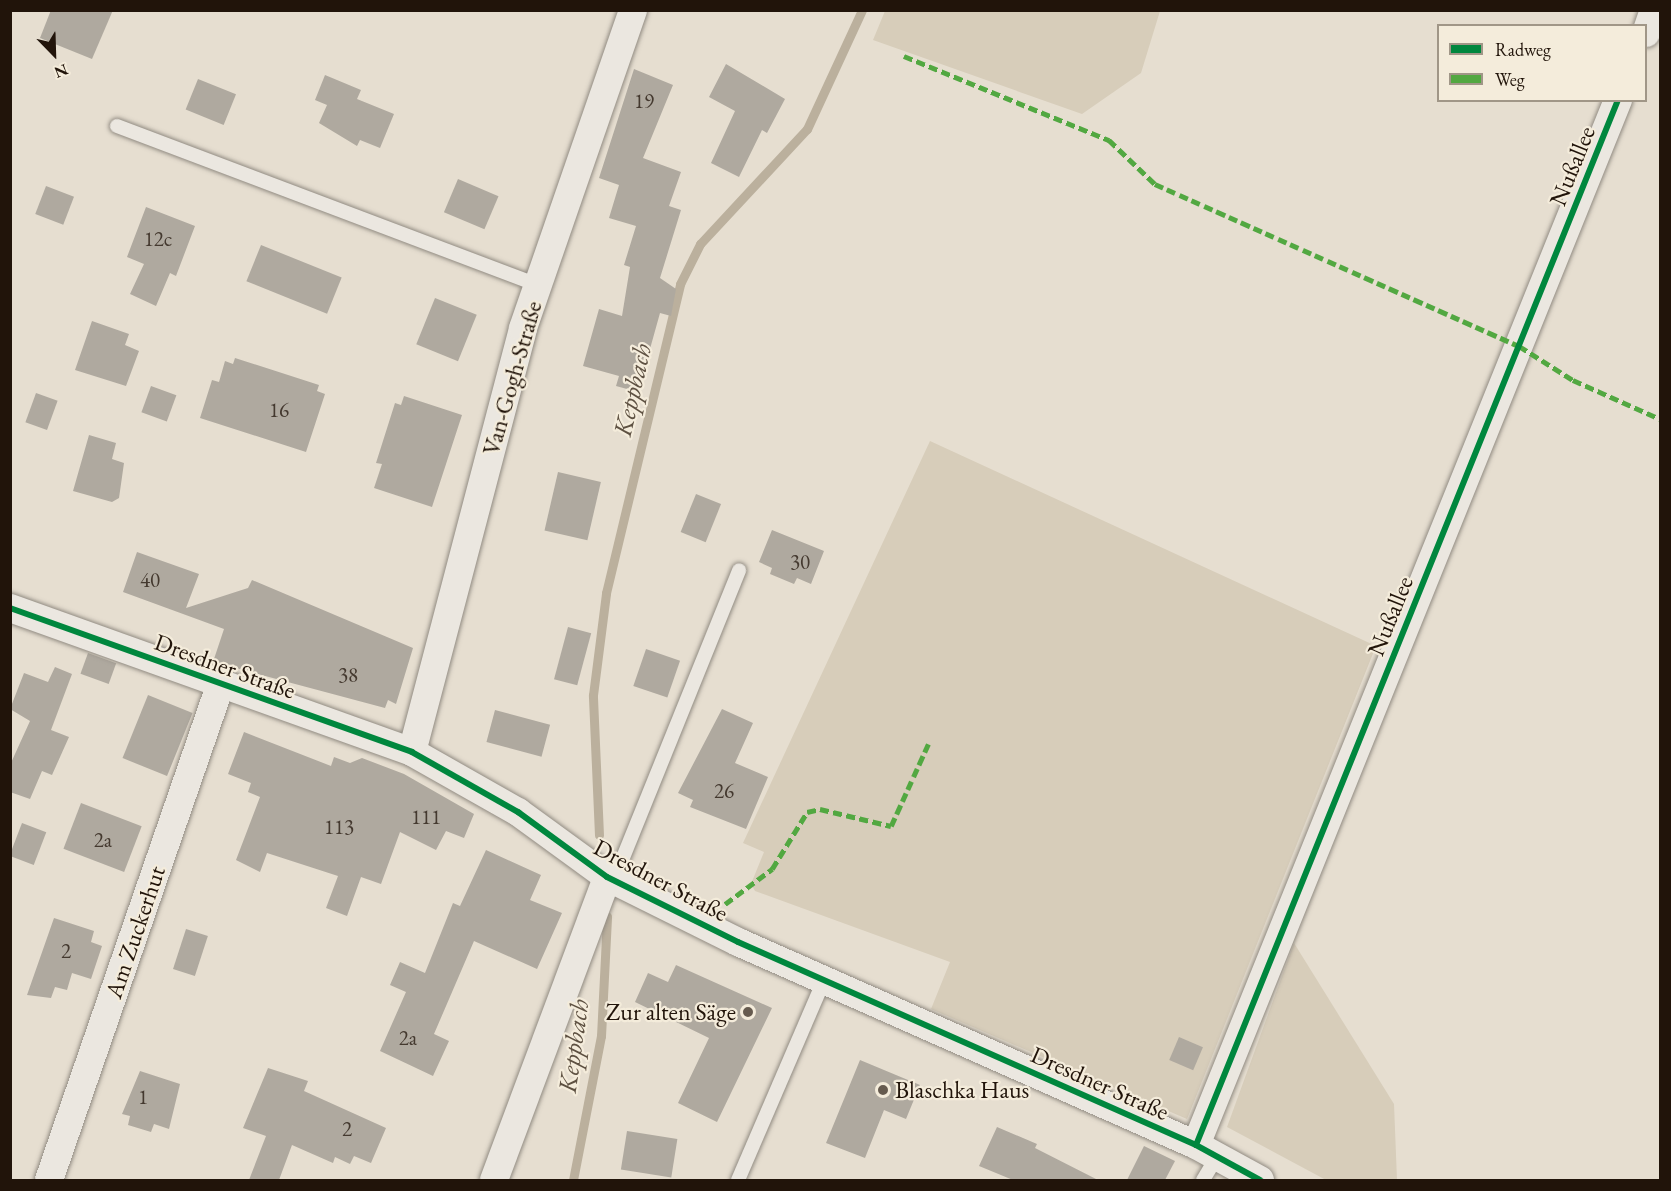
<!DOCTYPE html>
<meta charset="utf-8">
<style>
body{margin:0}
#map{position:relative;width:1671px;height:1191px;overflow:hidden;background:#e6ded0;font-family:"EB Garamond",serif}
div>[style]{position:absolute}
.green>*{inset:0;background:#d7cdba}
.stream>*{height:9px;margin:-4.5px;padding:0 4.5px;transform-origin:4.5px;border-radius:4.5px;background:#bbb09d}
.building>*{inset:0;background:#afa99f;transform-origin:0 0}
.roads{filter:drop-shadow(0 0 2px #918b82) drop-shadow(0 0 2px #918b82)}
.lane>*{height:14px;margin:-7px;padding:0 7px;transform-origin:7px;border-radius:7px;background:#ebe7e0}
.street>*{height:28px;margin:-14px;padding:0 14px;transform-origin:14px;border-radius:14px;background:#ebe7e0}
.quiet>*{height:4.5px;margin-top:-2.25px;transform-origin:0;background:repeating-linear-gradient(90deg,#52a841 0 9px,transparent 0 13.5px)}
.cycleway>*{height:6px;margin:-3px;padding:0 3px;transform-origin:3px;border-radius:3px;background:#00873e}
.dots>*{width:16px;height:16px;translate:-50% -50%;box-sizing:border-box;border:3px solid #f4ecdb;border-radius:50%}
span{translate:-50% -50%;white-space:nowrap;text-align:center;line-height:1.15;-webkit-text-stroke:4.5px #f4ecdb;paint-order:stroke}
.number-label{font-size:21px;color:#44392f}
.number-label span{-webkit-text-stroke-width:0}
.street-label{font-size:24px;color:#21140a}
.poi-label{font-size:24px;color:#21140a}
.right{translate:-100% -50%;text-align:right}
.left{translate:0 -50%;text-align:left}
.water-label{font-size:26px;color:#5e5142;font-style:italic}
.frame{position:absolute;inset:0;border:12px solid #21140a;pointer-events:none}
.legend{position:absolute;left:1437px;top:24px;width:210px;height:78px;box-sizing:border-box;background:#f4ecdb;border:2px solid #a09687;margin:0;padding:8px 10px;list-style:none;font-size:18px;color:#21140a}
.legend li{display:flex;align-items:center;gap:12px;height:30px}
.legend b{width:30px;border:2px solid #a09687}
.north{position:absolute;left:24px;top:24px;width:60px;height:60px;-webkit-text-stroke:4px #f4ecdb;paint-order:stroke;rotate:157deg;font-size:16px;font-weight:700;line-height:24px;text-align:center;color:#21140a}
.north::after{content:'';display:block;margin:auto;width:21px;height:27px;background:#21140a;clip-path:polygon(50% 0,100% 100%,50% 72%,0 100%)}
</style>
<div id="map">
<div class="green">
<div style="clip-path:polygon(885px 11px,885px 10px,1160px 11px,1141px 73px,1082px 114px,873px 40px)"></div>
<div style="clip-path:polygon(930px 441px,1376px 646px,1187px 1119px,931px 1009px,950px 962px,755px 891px,751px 884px,764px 852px,743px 843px)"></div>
<div style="clip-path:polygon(1294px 943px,1394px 1104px,1397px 1180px,1326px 1180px,1227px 1127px)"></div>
</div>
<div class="stream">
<div style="left:599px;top:835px;width:140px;rotate:-92.5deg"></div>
<div style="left:593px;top:695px;width:103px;rotate:-82.7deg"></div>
<div style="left:606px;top:593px;width:318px;rotate:-76.5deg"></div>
<div style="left:680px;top:284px;width:45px;rotate:-63.4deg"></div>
<div style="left:700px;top:244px;width:157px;rotate:-47.1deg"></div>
<div style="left:807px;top:129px;width:131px;rotate:-65.2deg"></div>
<div style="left:573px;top:1180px;width:147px;rotate:-79deg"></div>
<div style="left:601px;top:1036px;width:120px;rotate:-87.1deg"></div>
</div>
<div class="building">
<div style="clip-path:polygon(51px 10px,113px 10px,92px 59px,40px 38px)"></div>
<div style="clip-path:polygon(726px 64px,785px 99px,767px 133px,762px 130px,739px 177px,711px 163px,735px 111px,709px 97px)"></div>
<div style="clip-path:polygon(634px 69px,673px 85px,643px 158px,681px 172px,669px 206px,681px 210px,660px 278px,676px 289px,671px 316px,660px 313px,638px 392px,616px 386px,619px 376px,583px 366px,599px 309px,622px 316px,630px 267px,624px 265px,636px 226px,609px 218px,619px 185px,599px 178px)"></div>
<div style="clip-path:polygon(325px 75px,361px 90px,357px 99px,394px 114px,380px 148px,360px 140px,357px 146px,319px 123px,327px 105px,315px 100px)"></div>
<div style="left:198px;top:79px;width:41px;height:33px;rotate:22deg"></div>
<div style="left:458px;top:179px;width:44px;height:36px;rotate:23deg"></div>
<div style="left:46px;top:186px;width:30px;height:30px;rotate:21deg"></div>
<div style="clip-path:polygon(146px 207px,195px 226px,176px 276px,170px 273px,156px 306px,130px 294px,144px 264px,127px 257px)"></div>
<div style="left:261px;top:245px;width:87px;height:39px;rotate:22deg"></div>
<div style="left:435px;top:298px;width:45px;height:50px;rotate:22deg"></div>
<div style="clip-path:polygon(92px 321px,129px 334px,125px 345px,139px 351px,126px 386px,75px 370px)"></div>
<div style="clip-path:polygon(235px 358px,319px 385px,317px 391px,325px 394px,306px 452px,200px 418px,212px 380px,219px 382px,225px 361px,233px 364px)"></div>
<div style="left:151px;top:386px;width:27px;height:28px;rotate:20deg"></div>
<div style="left:36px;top:393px;width:23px;height:31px;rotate:20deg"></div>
<div style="clip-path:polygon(404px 396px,462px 415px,432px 507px,374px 488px,382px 464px,376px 463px,395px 403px,401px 405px)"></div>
<div style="clip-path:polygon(89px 435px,116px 443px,112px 459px,124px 463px,119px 498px,112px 502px,73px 491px)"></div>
<div style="left:558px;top:472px;width:44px;height:60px;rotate:13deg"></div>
<div style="left:696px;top:494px;width:27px;height:41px;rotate:22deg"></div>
<div style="clip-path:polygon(772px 530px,824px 551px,811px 584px,797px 578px,794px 584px,770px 574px,772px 568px,759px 562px)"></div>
<div style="clip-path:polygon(137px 552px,199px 574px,186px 608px,248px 588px,252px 580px,413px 648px,396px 704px,388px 700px,385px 708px,213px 662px,224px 629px,123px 592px)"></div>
<div style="left:568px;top:627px;width:24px;height:54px;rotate:15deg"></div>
<div style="left:646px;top:649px;width:36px;height:39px;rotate:19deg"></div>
<div style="left:88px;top:653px;width:30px;height:22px;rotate:20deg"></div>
<div style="clip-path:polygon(55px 667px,72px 674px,51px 730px,69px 737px,52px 775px,42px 771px,30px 799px,10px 792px,10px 765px,30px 721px,10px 709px,24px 673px,48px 682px)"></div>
<div style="left:148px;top:695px;width:48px;height:68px;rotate:22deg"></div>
<div style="clip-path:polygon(722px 709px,753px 723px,735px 763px,768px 777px,746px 829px,690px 807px,693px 800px,678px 793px)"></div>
<div style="left:495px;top:710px;width:57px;height:33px;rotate:15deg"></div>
<div style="clip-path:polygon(244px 732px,331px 766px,334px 757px,350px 763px,362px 758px,404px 774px,474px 814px,464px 838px,446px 831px,436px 850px,400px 832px,381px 884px,361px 877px,347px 916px,326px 908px,338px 876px,267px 853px,260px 872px,236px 860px,260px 797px,248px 792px,251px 783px,228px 774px)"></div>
<div style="left:81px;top:803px;width:65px;height:49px;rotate:21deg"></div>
<div style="left:22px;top:823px;width:26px;height:35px;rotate:21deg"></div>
<div style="clip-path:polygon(486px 850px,541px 875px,530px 900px,562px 913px,537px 969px,474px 941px,434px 1034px,449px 1041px,433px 1076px,380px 1051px,406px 992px,390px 985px,400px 962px,425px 973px,453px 903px,460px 906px)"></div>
<div style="clip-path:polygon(54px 918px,94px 931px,91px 942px,102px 946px,91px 979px,72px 973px,67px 990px,55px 987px,51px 998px,27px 995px)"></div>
<div style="left:186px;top:929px;width:23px;height:42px;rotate:18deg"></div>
<div style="clip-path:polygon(676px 965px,772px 1008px,717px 1122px,678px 1103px,709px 1038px,635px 1002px,648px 973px,668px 982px)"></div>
<div style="left:1179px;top:1037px;width:26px;height:25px;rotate:23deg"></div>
<div style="clip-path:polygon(860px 1060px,920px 1085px,906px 1119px,884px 1110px,865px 1158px,826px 1143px)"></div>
<div style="clip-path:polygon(268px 1068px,308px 1081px,304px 1091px,386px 1128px,371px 1163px,354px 1156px,350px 1164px,335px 1157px,333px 1163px,292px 1145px,279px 1180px,249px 1180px,266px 1136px,243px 1128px)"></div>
<div style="clip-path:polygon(140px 1071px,180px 1084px,169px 1129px,154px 1124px,151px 1132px,128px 1125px,130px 1116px,122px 1114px)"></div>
<div style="clip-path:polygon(997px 1127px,1037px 1144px,1035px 1148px,1098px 1180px,1013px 1180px,979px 1166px)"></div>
<div style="left:627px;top:1131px;width:51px;height:39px;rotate:9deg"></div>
<div style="clip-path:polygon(1144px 1146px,1175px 1161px,1165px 1180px,1127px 1180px)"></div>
</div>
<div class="roads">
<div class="lane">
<div style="left:117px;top:126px;width:450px;rotate:20.7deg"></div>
<div style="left:614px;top:880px;width:334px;rotate:-68deg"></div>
<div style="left:738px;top:1180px;width:218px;rotate:-66.7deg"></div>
<div style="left:1203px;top:1180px;width:27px;rotate:-59deg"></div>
</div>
<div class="street">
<div style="left:1646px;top:33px;width:24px;rotate:-71deg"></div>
<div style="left:10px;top:608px;width:427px;rotate:19.7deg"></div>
<div style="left:412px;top:752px;width:122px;rotate:29.5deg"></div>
<div style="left:518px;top:812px;width:110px;rotate:36.1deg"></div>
<div style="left:607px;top:877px;width:146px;rotate:26.4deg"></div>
<div style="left:738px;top:942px;width:501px;rotate:23.9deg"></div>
<div style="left:1196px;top:1145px;width:73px;rotate:28.7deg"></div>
<div style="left:412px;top:752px;width:438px;rotate:-75.3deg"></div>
<div style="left:523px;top:328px;width:336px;rotate:-70.9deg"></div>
<div style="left:1196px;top:1145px;width:1127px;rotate:-68.01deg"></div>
<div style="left:49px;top:1180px;width:526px;rotate:-70.91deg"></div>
<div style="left:494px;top:1180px;width:323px;rotate:-69.5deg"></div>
</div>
</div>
<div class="quiet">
<div style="left:904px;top:56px;width:222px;rotate:22.3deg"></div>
<div style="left:1109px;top:140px;width:64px;rotate:43.7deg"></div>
<div style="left:1155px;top:184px;width:398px;rotate:24deg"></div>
<div style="left:1519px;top:346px;width:64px;rotate:32.2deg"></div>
<div style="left:1573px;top:380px;width:95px;rotate:24.1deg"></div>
<div style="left:725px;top:904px;width:59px;rotate:-36.7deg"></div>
<div style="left:772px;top:869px;width:67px;rotate:-58.4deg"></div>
<div style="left:807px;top:812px;width:13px;rotate:-13deg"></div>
<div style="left:820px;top:809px;width:73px;rotate:13.5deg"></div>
<div style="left:891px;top:826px;width:94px;rotate:-65.6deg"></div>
</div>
<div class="cycleway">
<div style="left:10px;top:608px;width:427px;rotate:19.7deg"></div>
<div style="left:412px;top:752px;width:122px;rotate:29.5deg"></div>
<div style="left:518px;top:812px;width:110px;rotate:36.1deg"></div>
<div style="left:607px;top:877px;width:146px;rotate:26.4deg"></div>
<div style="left:738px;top:942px;width:501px;rotate:23.9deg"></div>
<div style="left:1196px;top:1145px;width:73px;rotate:28.7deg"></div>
<div style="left:1196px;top:1145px;width:1127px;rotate:-68.01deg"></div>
</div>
<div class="dots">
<div style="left:748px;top:1012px;background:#665b4f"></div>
<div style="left:883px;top:1090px;background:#665b4f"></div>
</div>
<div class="number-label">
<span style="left:644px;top:101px">19</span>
<span style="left:158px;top:239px">12c</span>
<span style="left:279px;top:410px">16</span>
<span style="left:800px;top:562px">30</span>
<span style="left:150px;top:580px">40</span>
<span style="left:348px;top:675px">38</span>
<span style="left:724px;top:791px">26</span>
<span style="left:426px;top:817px">111</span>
<span style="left:339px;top:827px">113</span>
<span style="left:103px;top:840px">2a</span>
<span style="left:66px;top:951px">2</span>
<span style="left:408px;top:1038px">2a</span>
<span style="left:143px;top:1097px">1</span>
<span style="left:347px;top:1129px">2</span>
</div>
<div class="street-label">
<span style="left:1572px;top:166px;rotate:-68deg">Nußallee</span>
<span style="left:512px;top:378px;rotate:-74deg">Van-Gogh-Straße</span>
<span style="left:1390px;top:616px;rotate:-68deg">Nußallee</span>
<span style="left:225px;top:666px;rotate:20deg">Dresdner Straße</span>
<span style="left:661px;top:880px;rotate:28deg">Dresdner Straße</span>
<span style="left:135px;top:932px;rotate:-71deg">Am Zuckerhut</span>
<span style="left:1100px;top:1083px;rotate:24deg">Dresdner Straße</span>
</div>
<div class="poi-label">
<span class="right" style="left:736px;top:1012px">Zur alten Säge</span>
<span class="left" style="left:895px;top:1090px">Blaschka Haus</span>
</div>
<div class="water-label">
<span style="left:633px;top:390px;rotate:-77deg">Keppbach</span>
<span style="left:574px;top:1046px;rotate:-82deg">Keppbach</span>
</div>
<div class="frame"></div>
<ul class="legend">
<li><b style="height:8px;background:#00873e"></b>Radweg</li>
<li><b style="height:8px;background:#52a841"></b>Weg</li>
</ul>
<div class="north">N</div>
</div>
